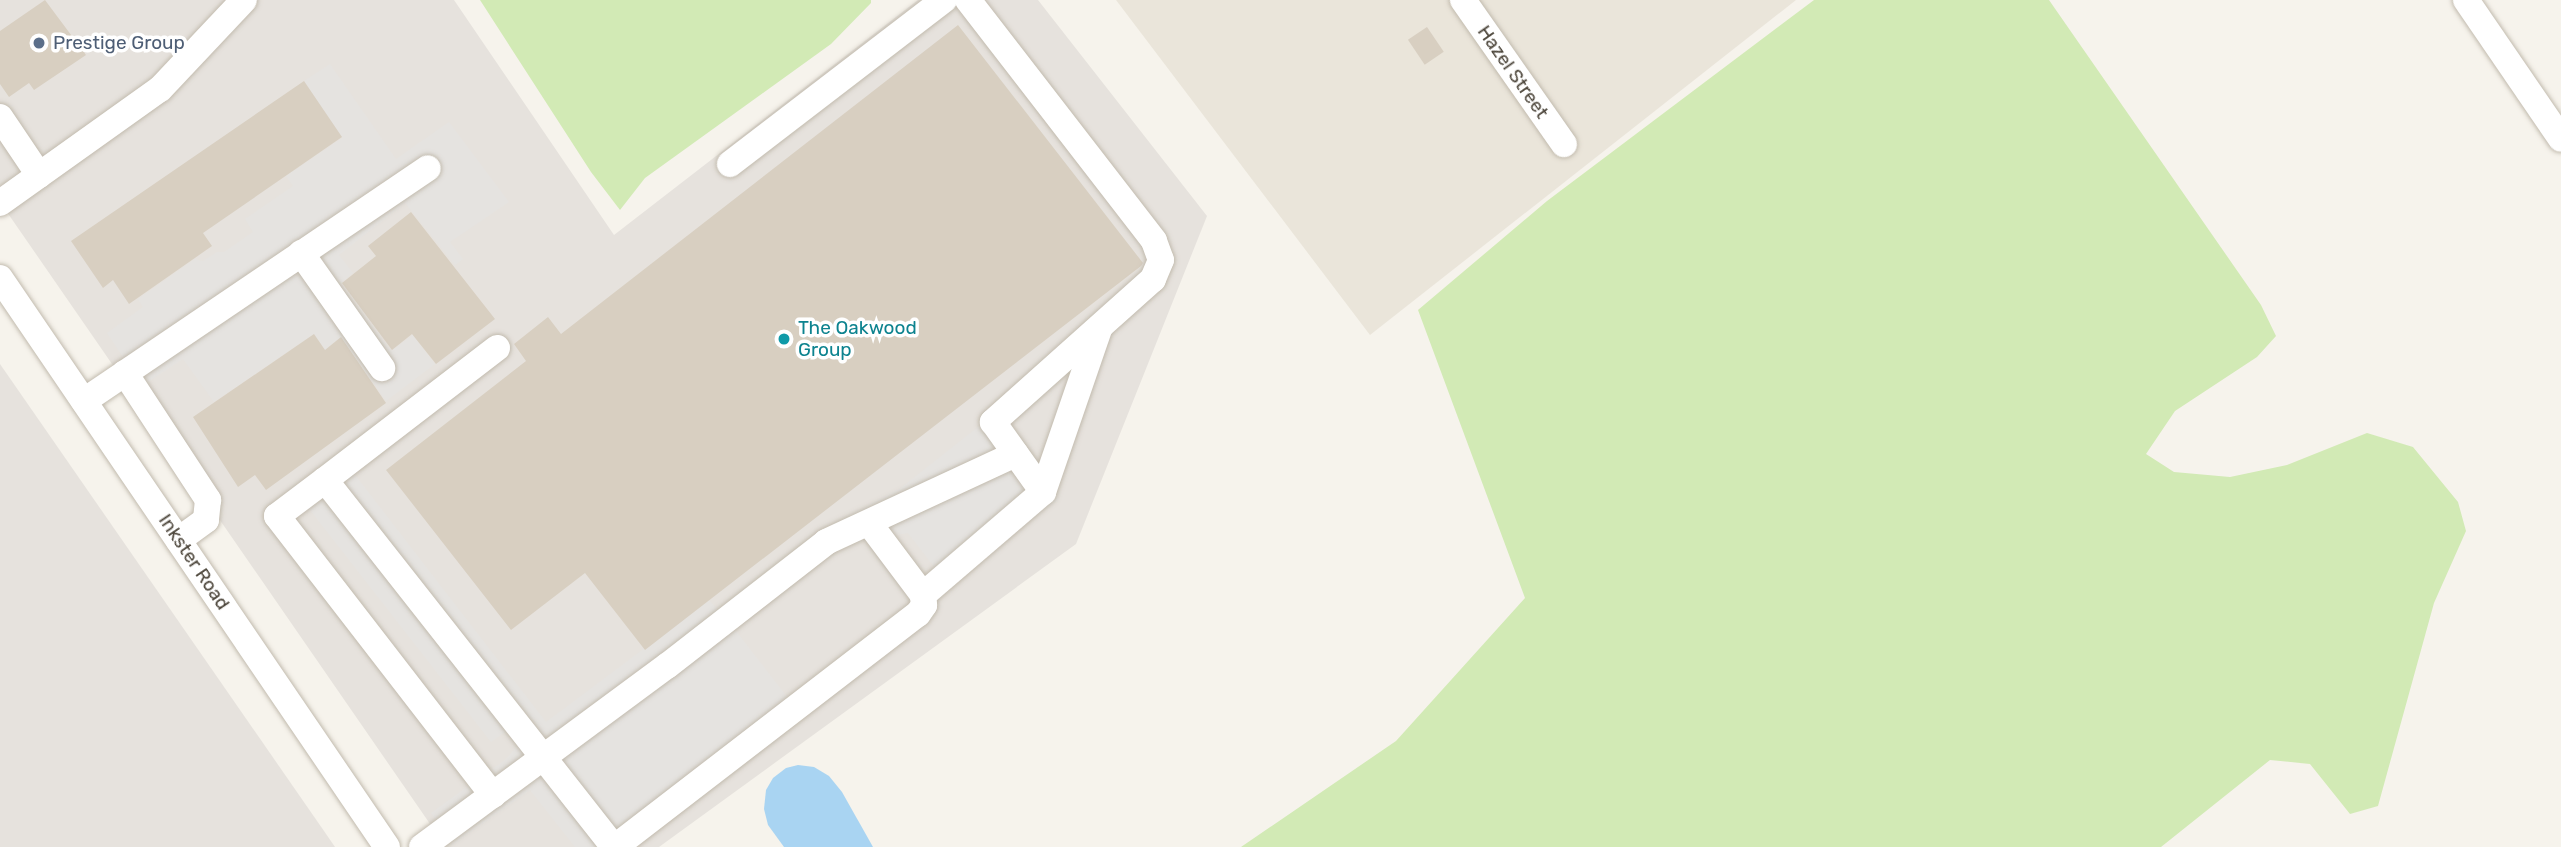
<!DOCTYPE html>
<style>
body{margin:0}
#map{position:relative;width:2561px;height:847px;overflow:hidden;background:#f6f3ec;font-family:Rubik,sans-serif}
div>[style]{position:absolute}
.residential>*{inset:0;background:#eae5da}
.industrial>*{inset:0;background:#e6e2dd}
.green>*{inset:0;background:#d2eab5}
.parking>*{inset:0;background:#e5e3e0}
.water>*{inset:0;background:#a9d4f2}
.building>*{inset:0;background:#d8cfc1;transform-origin:0 0}
.roads{filter:drop-shadow(0 0 2px #c2bbae) drop-shadow(0 0 2px #c2bbae)}
.minor>*{height:26px;margin:-13px;padding:0 13px;transform-origin:13px;border-radius:13px;background:#fff}
.dots>*{width:19px;height:19px;translate:-50% -50%;box-sizing:border-box;border:4px solid #fff;border-radius:50%}
span{translate:-50% -50%;white-space:nowrap;text-align:center;line-height:1.15;-webkit-text-stroke:7px #fff;paint-order:stroke}
.service-label{font-size:19px;color:#4e5e75}
.left{translate:0 -50%;text-align:left}
.street-label{font-size:19px;color:#4b4439}
.culture-label{font-size:19px;color:#0d838f}
</style>
<div id="map">
<div class="residential">
<div style="clip-path:polygon(1116px 0,1796px 0,1370px 335px)"></div>
</div>
<div class="industrial">
<div style="clip-path:polygon(0 0,454px 0,614px 235px,918px 0,1038px 0,1207px 216px,1076px 544px,659px 847px,446px 847px,0 202px)"></div>
<div style="clip-path:polygon(0 364px,324px 831px,335px 847px,0 847px)"></div>
</div>
<div class="green">
<div style="clip-path:polygon(480px 0,871px 0,871px 3px,831px 44px,645px 178px,620px 210px,591px 172px)"></div>
<div style="clip-path:polygon(1814px 0,2049px 0,2261px 305px,2276px 336px,2257px 357px,2175px 411px,2146px 454px,2174px 472px,2230px 477px,2287px 465px,2367px 433px,2413px 447px,2458px 502px,2466px 531px,2434px 603px,2378px 806px,2350px 814px,2310px 764px,2270px 760px,2161px 847px,1241px 847px,1396px 741px,1525px 598px,1418px 310px,1547px 201px)"></div>
</div>
<div class="parking">
<div style="clip-path:polygon(330px 64px,396px 159px,449px 122px,509px 202px,450px 242px,463px 259px,455px 265px,405px 203px,339px 255px,353px 273px,340px 284px,391px 351px,413px 335px,435px 364px,386px 401px,341px 337px,325px 350px,314px 334px,214px 402px,183px 359px,142px 386px,107px 333px,143px 307px,138px 299px,195px 259px,203px 261px,217px 252px,224px 252px,253px 232px,245px 219px,293px 186px,286px 176px,342px 138px,304px 81px)"></div>
<div style="clip-path:polygon(997px 412px,1059px 499px,948px 585px,908px 533px,832px 547px,732px 626px,799px 712px,626px 847px,575px 847px,530px 790px,453px 845px,431px 813px,506px 759px,517px 746px,510px 735px,505px 732px,491px 742px,296px 492px,342px 458px,546px 722px,709px 600px,720px 612px,833px 524px,902px 487px)"></div>
</div>
<div class="water">
<div style="clip-path:polygon(798px 765px,814px 767px,829px 776px,842px 792px,873px 847px,784px 847px,768px 825px,764px 809px,766px 790px,773px 778px,786px 768px)"></div>
</div>
<div class="building">
<div style="clip-path:polygon(45px 0,86px 55px,34px 90px,29px 83px,9px 97px,0 84px,0 31px)"></div>
<div style="clip-path:polygon(958px 25px,1143px 263px,1141px 266px,645px 650px,585px 573px,511px 630px,386px 470px,526px 361px,514px 344px,548px 317px,561px 334px)"></div>
<div style="left:1427px;top:27px;width:30px;height:23px;rotate:56deg"></div>
<div style="clip-path:polygon(304px 81px,342px 137px,203px 233px,212px 246px,129px 304px,113px 280px,103px 288px,71px 241px)"></div>
<div style="clip-path:polygon(411px 212px,495px 319px,436px 364px,412px 334px,392px 350px,342px 283px,376px 256px,368px 246px)"></div>
<div style="clip-path:polygon(314px 334px,325px 350px,341px 337px,386px 403px,266px 490px,255px 475px,238px 487px,193px 417px)"></div>
</div>
<div class="roads">
<div class="minor">
<div style="left:968px;top:0;width:304px;rotate:52.3deg"></div>
<div style="left:1154px;top:241px;width:20px;rotate:70deg"></div>
<div style="left:1161px;top:260px;width:21px;rotate:113deg"></div>
<div style="left:1153px;top:279px;width:215px;rotate:138.2deg"></div>
<div style="left:993px;top:422px;width:86px;rotate:54.5deg"></div>
<div style="left:1463px;top:0;width:176px;rotate:55deg"></div>
<div style="left:2466px;top:0;width:168px;rotate:55.6deg"></div>
<div style="left:0;top:117px;width:70px;rotate:56.1deg"></div>
<div style="left:730px;top:164px;width:270px;rotate:-37.5deg"></div>
<div style="left:0;top:203px;width:196px;rotate:-35.5deg"></div>
<div style="left:160px;top:89px;width:122px;rotate:-46.7deg"></div>
<div style="left:301px;top:253px;width:141px;rotate:54.8deg"></div>
<div style="left:0;top:278px;width:688px;rotate:55.78deg"></div>
<div style="left:497px;top:348px;width:217px;rotate:142.5deg"></div>
<div style="left:325px;top:480px;width:467px;rotate:51.8deg"></div>
<div style="left:125px;top:373px;width:152px;rotate:56.8deg"></div>
<div style="left:208px;top:500px;width:20px;rotate:96deg"></div>
<div style="left:206px;top:520px;width:34px;rotate:144deg"></div>
<div style="left:84px;top:401px;width:415px;rotate:-34.1deg"></div>
<div style="left:325px;top:480px;width:60px;rotate:143.1deg"></div>
<div style="left:277px;top:516px;width:353px;rotate:52.3deg"></div>
<div style="left:923px;top:595px;width:158px;rotate:-40.6deg"></div>
<div style="left:1043px;top:492px;width:172px;rotate:-71deg"></div>
<div style="left:422px;top:847px;width:305px;rotate:-36.5deg"></div>
<div style="left:667px;top:666px;width:202px;rotate:-37.9deg"></div>
<div style="left:826px;top:542px;width:209px;rotate:-24.9deg"></div>
<div style="left:615px;top:847px;width:382px;rotate:-37.6deg"></div>
<div style="left:918px;top:614px;width:11px;rotate:-56deg"></div>
<div style="left:924px;top:605px;width:10px;rotate:-96deg"></div>
<div style="left:923px;top:595px;width:90px;rotate:-126.9deg"></div>
</div>
</div>
<div class="dots">
<div style="left:39px;top:43px;background:#5c6f8a"></div>
<div style="left:784px;top:339px;background:#0f9aa8"></div>
</div>
<div class="service-label">
<span class="left" style="left:53px;top:43px">Prestige Group</span>
</div>
<div class="street-label">
<span style="left:1513px;top:72px;rotate:55deg">Hazel Street</span>
<span style="left:194px;top:562px;rotate:56deg">Inkster Road</span>
</div>
<div class="culture-label">
<span class="left" style="left:798px;top:339px">The Oakwood<br>Group</span>
</div>
</div>
